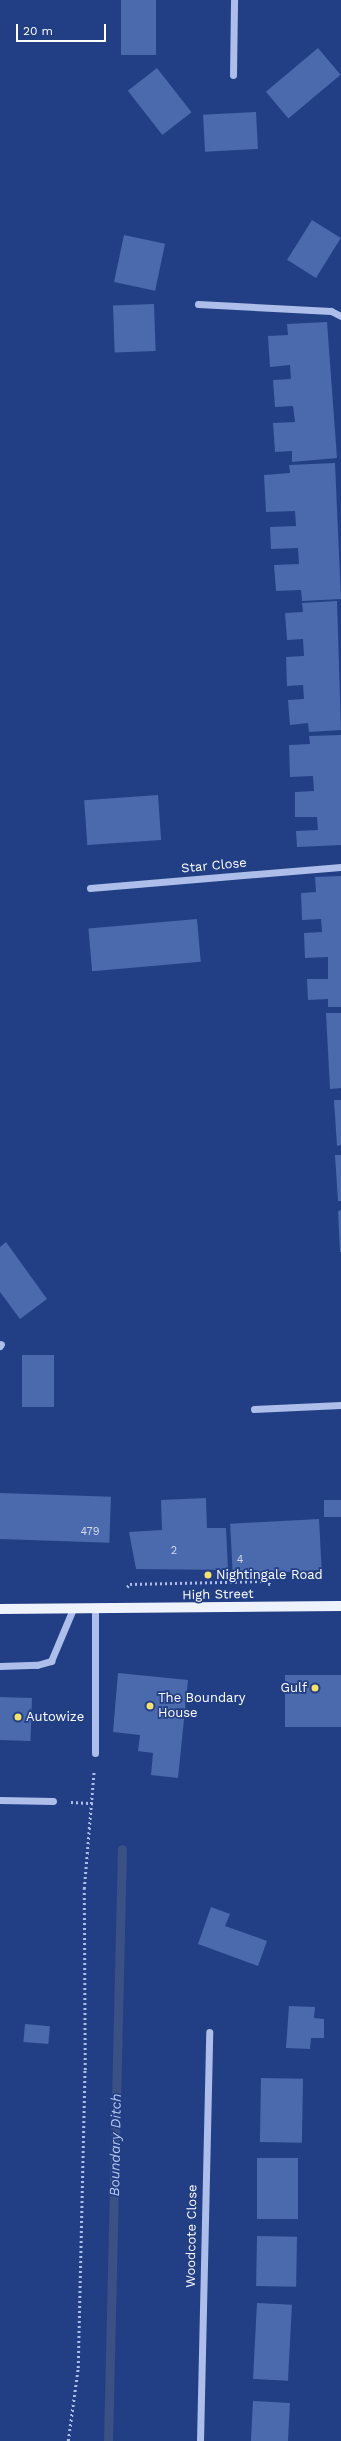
<!DOCTYPE html>
<style>
body{margin:0}
#map{position:relative;width:341px;height:2441px;overflow:hidden;background:#223f85;font-family:"Work Sans",sans-serif}
div>[style]{position:absolute}
.stream>*{height:9px;margin:-4.5px;padding:0 4.5px;transform-origin:4.5px;border-radius:4.5px;background:#3b5084}
.building>*{inset:0;background:#4b69ad;transform-origin:0 0}
.path>*{height:2.5px;margin-top:-1.25px;transform-origin:0;background:repeating-linear-gradient(90deg,#acbee9 0 2px,transparent 0 5px)}
.minor>*{height:7px;margin:-3.5px;padding:0 3.5px;transform-origin:3.5px;border-radius:3.5px;background:#acbee9}
.major>*{height:10px;margin:-5px;padding:0 5px;transform-origin:5px;border-radius:5px;background:#eef2fe}
.dots>*{width:11px;height:11px;translate:-50% -50%;box-sizing:border-box;border:2px solid #223f85;border-radius:50%}
span{translate:-50% -50%;white-space:nowrap;text-align:center;line-height:1.15;-webkit-text-stroke:3.5px #223f85;paint-order:stroke}
.number-label{font-size:11px;color:#d2daea}
.number-label span{-webkit-text-stroke-width:0}
.street-label{font-size:13px;color:#fff}
.poi-label{font-size:13px;color:#fff}
.left{translate:0 -50%;text-align:left}
.right{translate:-100% -50%;text-align:right}
.water-label{font-size:14px;color:#b7c9f0;font-style:italic}
.scale{position:absolute;left:16px;top:24px;width:90px;height:18px;box-sizing:border-box;border:2px solid #fff;border-top:0;padding-left:5px;font-size:12px;line-height:14px;white-space:nowrap;color:#fff;-webkit-text-stroke:3px #223f85;paint-order:stroke}
</style>
<div id="map">
<div class="stream">
<div style="left:108px;top:2441px;width:592px;rotate:-88.65deg"></div>
</div>
<div class="building">
<div style="left:121px;top:0;width:35px;height:55px"></div>
<div style="left:318px;top:48px;width:35px;height:68px;rotate:50deg"></div>
<div style="left:157px;top:68px;width:56px;height:37px;rotate:52deg"></div>
<div style="left:256px;top:112px;width:37px;height:53px;rotate:87deg"></div>
<div style="left:312px;top:220px;width:34px;height:47px;rotate:32deg"></div>
<div style="left:124px;top:235px;width:42px;height:48px;rotate:12deg"></div>
<div style="left:154px;top:304px;width:47px;height:41px;rotate:88deg"></div>
<div style="clip-path:polygon(327px 322px,337px 458px,292px 462px,292px 451px,275px 452px,273px 423px,295px 422px,293px 406px,275px 407px,273px 380px,291px 379px,290px 365px,270px 367px,268px 336px,288px 335px,287px 324px)"></div>
<div style="clip-path:polygon(335px 463px,341px 599px,302px 601px,301px 590px,276px 591px,274px 565px,299px 564px,298px 548px,271px 549px,270px 527px,296px 526px,295px 511px,266px 512px,264px 475px,290px 473px,289px 465px)"></div>
<div style="clip-path:polygon(337px 601px,341px 730px,309px 732px,308px 723px,290px 725px,288px 700px,304px 699px,303px 685px,287px 686px,286px 657px,304px 656px,303px 639px,287px 640px,285px 613px,303px 612px,302px 603px)"></div>
<div style="clip-path:polygon(341px 735px,341px 845px,297px 847px,296px 831px,318px 830px,317px 817px,295px 817px,295px 792px,314px 791px,313px 776px,290px 777px,289px 745px,310px 744px,309px 736px)"></div>
<div style="left:158px;top:795px;width:45px;height:74px;rotate:86deg"></div>
<div style="clip-path:polygon(341px 876px,341px 1007px,328px 1007px,328px 999px,308px 1000px,307px 979px,328px 979px,328px 957px,305px 958px,304px 933px,322px 932px,321px 919px,302px 920px,301px 893px,316px 892px,315px 877px)"></div>
<div style="left:197px;top:919px;width:43px;height:109px;rotate:85deg"></div>
<div style="clip-path:polygon(326px 1013px,341px 1013px,341px 1088px,330px 1089px)"></div>
<div style="clip-path:polygon(334px 1100px,341px 1100px,341px 1145px,337px 1146px)"></div>
<div style="clip-path:polygon(335px 1155px,341px 1155px,341px 1201px,338px 1201px)"></div>
<div style="clip-path:polygon(341px 1210px,341px 1252px,340px 1252px,338px 1211px)"></div>
<div style="clip-path:polygon(6px 1242px,47px 1299px,20px 1319px,0 1292px,0 1247px)"></div>
<div style="left:22px;top:1355px;width:32px;height:52px"></div>
<div style="left:0;top:1493px;width:111px;height:46px;rotate:2deg"></div>
<div style="clip-path:polygon(206px 1498px,207px 1528px,226px 1528px,228px 1570px,136px 1569px,129px 1532px,162px 1530px,161px 1500px)"></div>
<div style="left:341px;top:1500px;width:17px;height:17px;rotate:90deg"></div>
<div style="left:319px;top:1519px;width:51px;height:89px;rotate:87deg"></div>
<div style="clip-path:polygon(118px 1673px,188px 1680px,178px 1778px,151px 1775px,153px 1753px,138px 1751px,140px 1735px,113px 1732px)"></div>
<div style="left:341px;top:1675px;width:52px;height:56px;rotate:90deg"></div>
<div style="left:0;top:1697px;width:32px;height:43px;rotate:2deg"></div>
<div style="clip-path:polygon(211px 1907px,230px 1914px,225px 1926px,267px 1941px,258px 1966px,198px 1944px)"></div>
<div style="clip-path:polygon(289px 2006px,315px 2007px,314px 2018px,324px 2019px,324px 2038px,311px 2038px,310px 2049px,286px 2048px)"></div>
<div style="left:25px;top:2024px;width:25px;height:18px;rotate:5deg"></div>
<div style="left:261px;top:2078px;width:42px;height:64px;rotate:1deg"></div>
<div style="left:257px;top:2158px;width:41px;height:61px"></div>
<div style="left:257px;top:2236px;width:40px;height:50px;rotate:1deg"></div>
<div style="left:257px;top:2303px;width:35px;height:76px;rotate:3deg"></div>
<div style="left:253px;top:2401px;width:37px;height:40px;rotate:3deg"></div>
</div>
<div class="path">
<div style="left:127px;top:1587px;width:4px;rotate:-45deg"></div>
<div style="left:130px;top:1584px;width:134px;rotate:-1.3deg"></div>
<div style="left:264px;top:1581px;width:9px;rotate:27deg"></div>
<div style="left:71px;top:1802px;width:22px;rotate:3deg"></div>
<div style="left:68px;top:2441px;width:74px;rotate:-82.2deg"></div>
<div style="left:78px;top:2368px;width:298px;rotate:-88.7deg"></div>
<div style="left:85px;top:2070px;width:181px;rotate:-90.3deg"></div>
<div style="left:84px;top:1889px;width:118px;rotate:-85.2deg"></div>
</div>
<div class="minor">
<div style="left:233px;top:75px;width:75px;rotate:-89.2deg"></div>
<div style="left:198px;top:304px;width:133px;rotate:3deg"></div>
<div style="left:331px;top:311px;width:11px;rotate:27deg"></div>
<div style="left:90px;top:888px;width:252px;rotate:-4.8deg"></div>
<div style="left:0;top:1346px;width:2px;rotate:-63deg"></div>
<div style="left:254px;top:1409px;width:87px;rotate:-2.6deg"></div>
<div style="left:0;top:1666px;width:37px;rotate:-2deg"></div>
<div style="left:37px;top:1665px;width:15px;rotate:-16deg"></div>
<div style="left:51px;top:1661px;width:56px;rotate:-67.1deg"></div>
<div style="left:95px;top:1753px;width:144px;rotate:-90deg"></div>
<div style="left:0;top:1800px;width:53px;rotate:1.1deg"></div>
<div style="left:200px;top:2441px;width:409px;rotate:-88.7deg"></div>
</div>
<div class="major">
<div style="left:0;top:1609px;width:341px;rotate:-0.5deg"></div>
</div>
<div class="dots">
<div style="left:208px;top:1575px;background:#f4e16e"></div>
<div style="left:315px;top:1688px;background:#f4e16e"></div>
<div style="left:150px;top:1706px;background:#f4e16e"></div>
<div style="left:18px;top:1717px;background:#f4e16e"></div>
</div>
<div class="number-label">
<span style="left:90px;top:1532px">479</span>
<span style="left:174px;top:1551px">2</span>
<span style="left:240px;top:1560px">4</span>
</div>
<div class="street-label">
<span style="left:214px;top:866px;rotate:-5deg">Star Close</span>
<span style="left:218px;top:1595px;rotate:-1deg">High Street</span>
<span style="left:192px;top:2236px;rotate:-89deg">Woodcote Close</span>
</div>
<div class="poi-label">
<span class="left" style="left:216px;top:1575px">Nightingale Road</span>
<span class="right" style="left:307px;top:1688px">Gulf</span>
<span class="left" style="left:158px;top:1706px">The Boundary<br>House</span>
<span class="left" style="left:26px;top:1717px">Autowize</span>
</div>
<div class="water-label">
<span style="left:115px;top:2145px;rotate:-89deg">Boundary Ditch</span>
</div>
<div class="scale">20 m</div>
</div>
